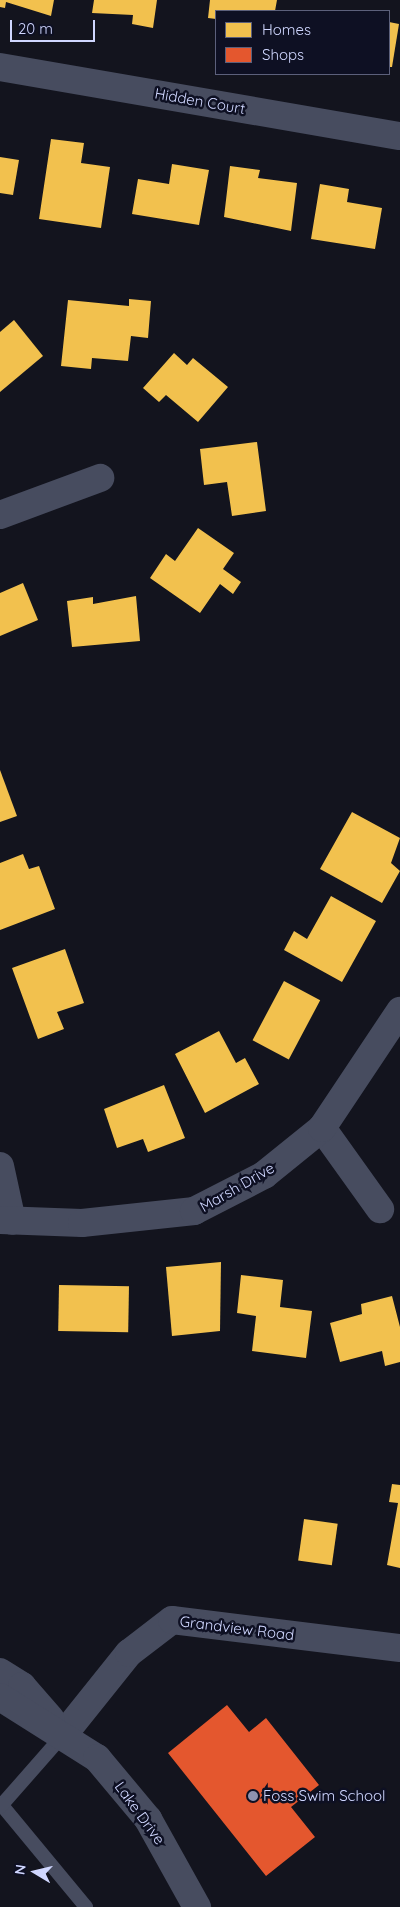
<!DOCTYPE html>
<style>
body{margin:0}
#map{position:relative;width:400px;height:1907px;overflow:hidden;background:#13141e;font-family:Quicksand,sans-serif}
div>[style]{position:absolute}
.homes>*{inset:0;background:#f2c14e;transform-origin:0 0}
.shops>*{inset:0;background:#e4572e}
.service>*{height:14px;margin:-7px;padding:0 7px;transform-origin:7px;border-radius:7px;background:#474c5f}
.minor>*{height:28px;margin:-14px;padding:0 14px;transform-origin:14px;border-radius:14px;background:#474c5f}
.tertiary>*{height:28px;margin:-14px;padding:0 14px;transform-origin:14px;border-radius:14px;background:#474c5f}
.dots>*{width:14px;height:14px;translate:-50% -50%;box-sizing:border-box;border:2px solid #0e1023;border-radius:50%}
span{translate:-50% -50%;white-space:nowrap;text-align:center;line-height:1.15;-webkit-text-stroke:5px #0e1023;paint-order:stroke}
.street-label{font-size:15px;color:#d0d7ff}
.poi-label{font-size:15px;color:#d0d7ff}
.left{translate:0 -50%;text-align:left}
.legend{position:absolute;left:215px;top:10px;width:175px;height:65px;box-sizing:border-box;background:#0e1023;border:1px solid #5c607b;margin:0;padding:6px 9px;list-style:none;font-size:15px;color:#d0d7ff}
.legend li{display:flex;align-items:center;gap:10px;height:25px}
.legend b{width:25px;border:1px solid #5c607b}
.north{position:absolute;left:10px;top:1847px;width:50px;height:50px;-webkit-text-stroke:4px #0e1023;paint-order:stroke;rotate:279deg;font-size:14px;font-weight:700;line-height:20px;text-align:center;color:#d0d7ff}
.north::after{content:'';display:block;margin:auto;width:18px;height:22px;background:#d0d7ff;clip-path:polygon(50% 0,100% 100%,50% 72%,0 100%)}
.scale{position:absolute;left:10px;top:20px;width:85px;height:22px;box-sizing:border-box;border:2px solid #d0d7ff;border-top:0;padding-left:6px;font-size:15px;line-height:18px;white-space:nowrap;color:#d0d7ff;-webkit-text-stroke:4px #0e1023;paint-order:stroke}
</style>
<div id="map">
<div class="homes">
<div style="clip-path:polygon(0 0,54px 0,51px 16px,6px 2px,5px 8px,0 7px)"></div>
<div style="clip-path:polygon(94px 0,157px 0,153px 28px,132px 24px,133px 15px,92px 13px)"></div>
<div style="clip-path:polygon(210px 0,277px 0,275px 11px,216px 11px,216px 19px,208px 18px)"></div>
<div style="clip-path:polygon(389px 22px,399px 24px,392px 67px,389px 67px)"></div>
<div style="clip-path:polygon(51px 139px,84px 143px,81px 163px,110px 167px,101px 228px,39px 219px)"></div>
<div style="clip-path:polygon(0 157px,19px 160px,13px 195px,0 193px)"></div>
<div style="clip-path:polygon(172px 164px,209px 170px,199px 225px,132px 214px,138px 179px,169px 184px)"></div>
<div style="clip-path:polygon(230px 166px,260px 170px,258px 178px,297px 183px,291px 231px,224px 217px)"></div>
<div style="clip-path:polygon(320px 184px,349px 189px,347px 202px,382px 208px,375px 249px,311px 239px)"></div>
<div style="clip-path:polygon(129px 299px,151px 301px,148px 338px,131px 336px,128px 361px,92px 358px,91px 369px,61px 366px,68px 300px,129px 306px)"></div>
<div style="clip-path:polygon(14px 320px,43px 356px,0 392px,0 332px)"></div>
<div style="clip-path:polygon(174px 353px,187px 365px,193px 358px,228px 387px,198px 422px,166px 395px,159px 402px,143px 388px)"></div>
<div style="clip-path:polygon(257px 442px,266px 511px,232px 516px,227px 482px,204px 485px,200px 449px)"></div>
<div style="clip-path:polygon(198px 528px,234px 553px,223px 569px,241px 582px,233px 594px,220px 584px,200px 613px,150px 578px,166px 554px,175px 561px)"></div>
<div style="clip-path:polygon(23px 583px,38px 620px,0 636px,0 593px)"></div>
<div style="clip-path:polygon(136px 596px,140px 641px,72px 647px,67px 601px,93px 597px,93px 604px)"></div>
<div style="clip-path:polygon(0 770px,17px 816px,0 822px)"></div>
<div style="clip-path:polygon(352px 812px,400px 838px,391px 863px,400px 871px,382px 903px,320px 869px)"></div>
<div style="clip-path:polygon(23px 854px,29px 869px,39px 866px,55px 909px,0 930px,0 863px)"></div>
<div style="clip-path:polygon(331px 896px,376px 921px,342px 982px,284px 950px,294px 931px,307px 939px)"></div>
<div style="clip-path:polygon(65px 949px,84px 1003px,57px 1012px,64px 1029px,38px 1039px,12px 968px)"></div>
<div style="left:284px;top:981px;width:41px;height:67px;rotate:28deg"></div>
<div style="clip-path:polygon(219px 1031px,236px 1063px,245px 1058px,259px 1084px,205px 1113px,175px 1054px)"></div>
<div style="clip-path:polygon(164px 1085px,185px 1138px,148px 1152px,143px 1139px,117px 1148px,104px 1109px)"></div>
<div style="clip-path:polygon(221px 1262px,220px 1331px,172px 1336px,166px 1267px)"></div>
<div style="clip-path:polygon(241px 1275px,283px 1280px,280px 1307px,312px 1311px,306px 1358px,252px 1351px,256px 1316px,237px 1313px)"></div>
<div style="left:59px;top:1285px;width:70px;height:46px;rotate:1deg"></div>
<div style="clip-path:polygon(392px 1296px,400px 1327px,400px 1362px,385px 1366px,382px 1351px,340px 1362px,330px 1323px,362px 1314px,361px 1304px)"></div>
<div style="clip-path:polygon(392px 1484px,400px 1485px,400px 1568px,387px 1565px,398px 1503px,389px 1502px)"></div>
<div style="left:304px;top:1519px;width:34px;height:42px;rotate:8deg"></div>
</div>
<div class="shops">
<div style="clip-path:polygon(227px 1705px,249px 1732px,266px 1718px,319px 1785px,291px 1807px,315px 1837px,266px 1876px,168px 1753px)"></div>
</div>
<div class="service">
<div style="left:0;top:1803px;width:135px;rotate:50.4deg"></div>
<div style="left:0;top:1807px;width:97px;rotate:-48.8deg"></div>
</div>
<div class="minor">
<div style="left:0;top:67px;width:406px;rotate:9.8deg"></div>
<div style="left:0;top:515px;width:107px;rotate:-20.3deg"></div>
<div style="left:322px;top:1128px;width:100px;rotate:54.4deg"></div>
<div style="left:0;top:1166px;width:56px;rotate:77.7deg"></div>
<div style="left:0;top:1220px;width:82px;rotate:2.1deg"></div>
<div style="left:82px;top:1223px;width:113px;rotate:-6.1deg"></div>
<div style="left:194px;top:1211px;width:79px;rotate:-27.2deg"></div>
<div style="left:264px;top:1175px;width:75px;rotate:-39deg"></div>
<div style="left:322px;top:1128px;width:141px;rotate:-56.3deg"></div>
<div style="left:64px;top:1734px;width:104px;rotate:-51.3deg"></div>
<div style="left:129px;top:1653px;width:54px;rotate:-37.5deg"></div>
<div style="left:172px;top:1620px;width:230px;rotate:7deg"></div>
</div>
<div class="tertiary">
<div style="left:0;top:1672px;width:26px;rotate:32deg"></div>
<div style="left:22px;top:1686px;width:43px;rotate:48.8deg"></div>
<div style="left:0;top:1697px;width:115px;rotate:32.2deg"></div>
<div style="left:97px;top:1758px;width:80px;rotate:50.1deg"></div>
<div style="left:148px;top:1819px;width:101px;rotate:60.9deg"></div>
</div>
<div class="dots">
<div style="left:253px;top:1796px;background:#8e93b0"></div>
</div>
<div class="street-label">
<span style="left:200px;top:101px;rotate:10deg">Hidden Court</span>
<span style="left:237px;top:1187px;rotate:-30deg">Marsh Drive</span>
<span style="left:237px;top:1628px;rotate:7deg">Grandview Road</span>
<span style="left:140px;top:1813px;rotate:54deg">Lake Drive</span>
</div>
<div class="poi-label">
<span class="left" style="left:263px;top:1796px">Foss Swim School</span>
</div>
<ul class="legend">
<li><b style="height:14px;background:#f2c14e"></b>Homes</li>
<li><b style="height:14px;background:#e4572e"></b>Shops</li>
</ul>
<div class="north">N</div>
<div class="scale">20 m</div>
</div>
